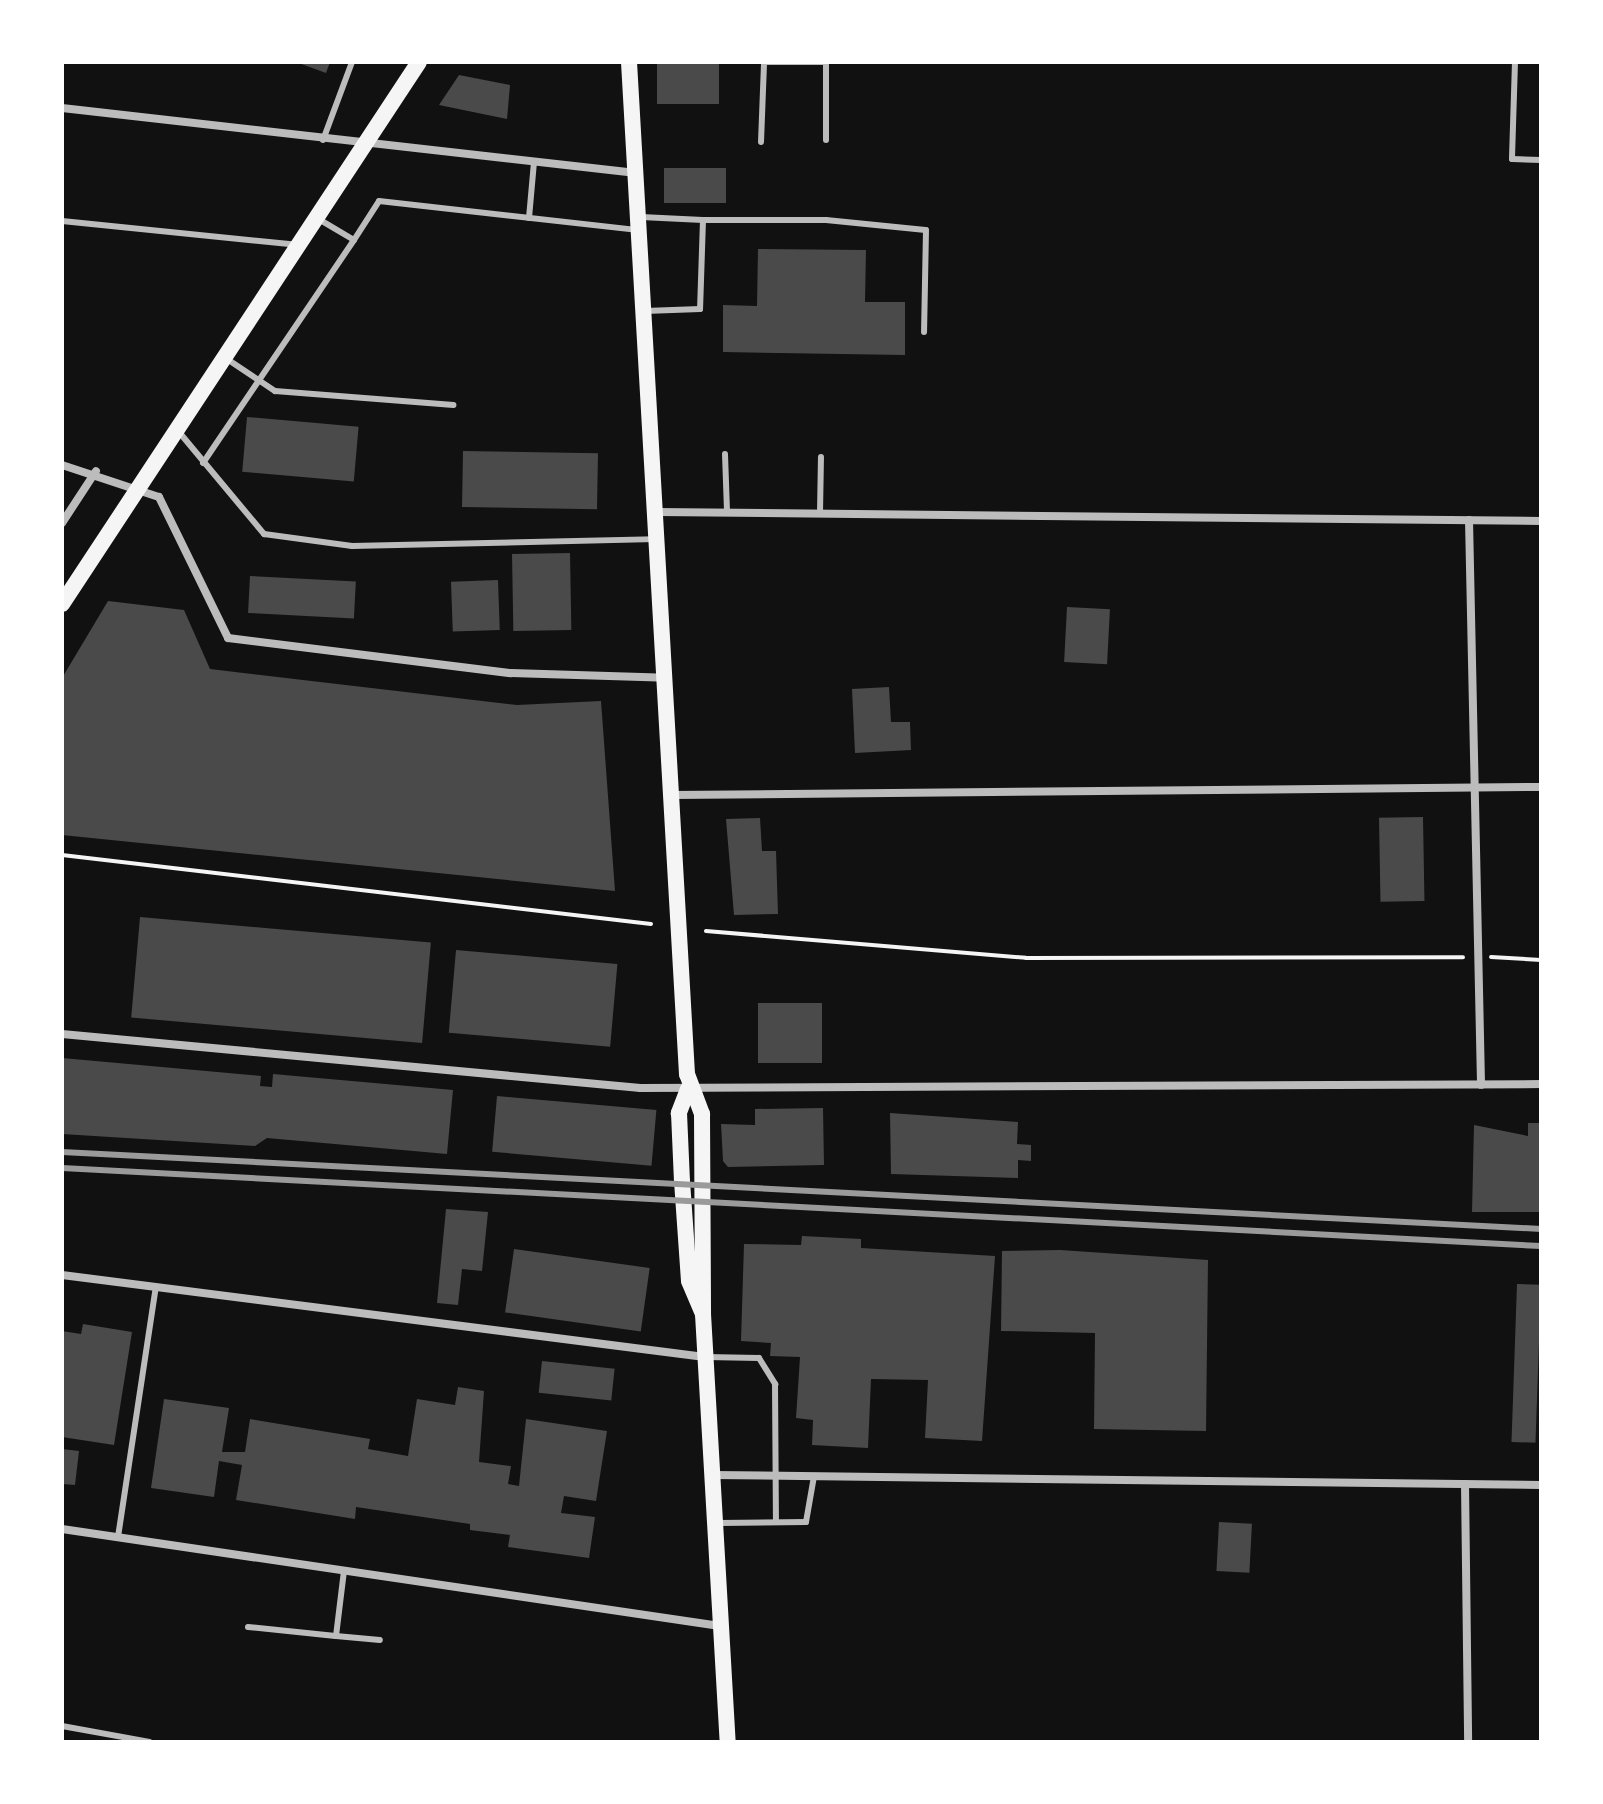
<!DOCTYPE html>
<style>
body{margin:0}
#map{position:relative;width:1603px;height:1804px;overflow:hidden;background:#111;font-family:Lato,sans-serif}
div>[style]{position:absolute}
.building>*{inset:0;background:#4a4a4a;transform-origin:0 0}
.path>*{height:4px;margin:-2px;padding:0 2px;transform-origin:2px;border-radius:2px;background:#f5f5f5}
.service>*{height:6px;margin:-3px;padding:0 3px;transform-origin:3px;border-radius:3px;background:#bcbcbc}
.minor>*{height:8px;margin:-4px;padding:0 4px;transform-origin:4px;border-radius:4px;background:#bcbcbc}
.secondary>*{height:16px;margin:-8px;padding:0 8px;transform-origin:8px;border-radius:8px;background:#f5f5f5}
.rail>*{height:6px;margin:-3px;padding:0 3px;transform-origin:3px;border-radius:3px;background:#9a9a9a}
span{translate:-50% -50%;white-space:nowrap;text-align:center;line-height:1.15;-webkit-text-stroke:7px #fff;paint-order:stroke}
.frame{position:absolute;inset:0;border:64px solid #fff;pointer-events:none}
</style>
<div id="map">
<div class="building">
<div style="clip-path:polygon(296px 62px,330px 62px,326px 73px)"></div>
<div style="left:657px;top:62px;width:62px;height:42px"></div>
<div style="clip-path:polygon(459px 75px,510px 85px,507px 119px,439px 105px)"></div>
<div style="left:664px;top:168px;width:62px;height:35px"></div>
<div style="clip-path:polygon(758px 249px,866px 250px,865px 302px,905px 302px,905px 355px,723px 352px,723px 305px,757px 306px)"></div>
<div style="left:247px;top:417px;width:112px;height:55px;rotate:5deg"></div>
<div style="left:463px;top:451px;width:135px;height:56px;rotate:1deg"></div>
<div style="left:570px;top:553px;width:77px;height:58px;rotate:89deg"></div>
<div style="left:250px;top:576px;width:106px;height:37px;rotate:3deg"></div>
<div style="left:498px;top:580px;width:50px;height:47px;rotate:88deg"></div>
<div style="clip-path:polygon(108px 601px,184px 610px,210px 669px,517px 705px,601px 701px,615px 891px,62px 835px,62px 678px)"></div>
<div style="left:1067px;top:607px;width:43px;height:55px;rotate:3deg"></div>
<div style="clip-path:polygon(889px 687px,891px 722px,910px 722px,911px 750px,855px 753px,852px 689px)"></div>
<div style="left:1423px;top:817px;width:84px;height:44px;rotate:89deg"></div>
<div style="clip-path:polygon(760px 818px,762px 851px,776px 851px,778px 914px,734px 915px,726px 819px)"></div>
<div style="left:140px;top:917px;width:292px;height:101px;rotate:5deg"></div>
<div style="left:456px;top:950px;width:162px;height:83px;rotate:5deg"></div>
<div style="left:822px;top:1003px;width:60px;height:64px;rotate:90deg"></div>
<div style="clip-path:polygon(62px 1058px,261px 1076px,260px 1086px,272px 1087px,273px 1074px,453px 1090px,447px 1154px,267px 1138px,255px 1146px,62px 1134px)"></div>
<div style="left:497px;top:1096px;width:160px;height:56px;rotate:5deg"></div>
<div style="clip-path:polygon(823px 1108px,824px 1165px,728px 1167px,723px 1161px,721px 1124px,755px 1125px,755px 1109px)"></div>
<div style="clip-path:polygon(890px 1113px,1018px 1122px,1017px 1144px,1031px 1145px,1031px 1161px,1018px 1160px,1018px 1178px,891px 1174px)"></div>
<div style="clip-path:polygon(1528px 1123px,1541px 1123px,1541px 1212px,1472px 1212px,1474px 1125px,1528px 1136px)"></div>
<div style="clip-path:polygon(446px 1209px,488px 1212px,482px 1271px,462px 1269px,458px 1305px,437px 1303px)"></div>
<div style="clip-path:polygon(802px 1236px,861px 1239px,861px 1248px,995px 1256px,982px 1441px,925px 1438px,928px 1380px,871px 1379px,868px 1448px,812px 1445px,813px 1420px,796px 1418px,800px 1357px,770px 1356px,771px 1343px,741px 1341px,744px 1244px,801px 1245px)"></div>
<div style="left:514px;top:1249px;width:137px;height:64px;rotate:8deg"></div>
<div style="clip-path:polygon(1060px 1250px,1208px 1260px,1206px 1431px,1094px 1429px,1095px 1333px,1001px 1331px,1002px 1251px)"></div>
<div style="left:1517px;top:1284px;width:24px;height:158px;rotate:2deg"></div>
<div style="clip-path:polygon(83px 1324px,132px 1332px,114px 1445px,62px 1437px,62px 1331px,81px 1334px)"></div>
<div style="left:542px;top:1361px;width:73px;height:32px;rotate:6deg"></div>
<div style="clip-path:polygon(458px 1387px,484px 1391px,479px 1462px,511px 1466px,508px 1484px,519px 1486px,526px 1419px,607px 1431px,596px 1501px,564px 1496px,561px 1513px,595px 1517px,589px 1558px,508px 1547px,510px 1535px,470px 1530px,470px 1524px,356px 1507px,355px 1519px,236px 1500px,242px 1465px,219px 1461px,214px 1497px,151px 1488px,164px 1399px,229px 1408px,222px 1452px,245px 1452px,250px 1419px,370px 1439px,368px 1449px,408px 1456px,417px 1399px,455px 1405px)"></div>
<div style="clip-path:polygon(62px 1449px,79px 1451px,75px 1485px,62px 1484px)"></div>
<div style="left:1219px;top:1522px;width:33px;height:49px;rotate:3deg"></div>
</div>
<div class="path">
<div style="left:62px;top:855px;width:593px;rotate:6.68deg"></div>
<div style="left:706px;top:931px;width:321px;rotate:4.8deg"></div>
<div style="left:1026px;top:958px;width:437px;rotate:-0.1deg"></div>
<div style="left:1491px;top:957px;width:50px;rotate:3.4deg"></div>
</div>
<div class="service">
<div style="left:764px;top:62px;width:59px"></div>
<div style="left:826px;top:62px;width:78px;rotate:90deg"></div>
<div style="left:1515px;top:62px;width:97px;rotate:91.8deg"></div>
<div style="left:1512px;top:159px;width:29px;rotate:2deg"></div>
<div style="left:323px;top:140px;width:83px;rotate:-69.6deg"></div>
<div style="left:761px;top:142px;width:79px;rotate:-87.8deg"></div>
<div style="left:641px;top:217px;width:62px;rotate:2.8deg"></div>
<div style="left:703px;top:220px;width:89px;rotate:91.9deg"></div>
<div style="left:700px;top:309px;width:55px;rotate:177.9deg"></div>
<div style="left:529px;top:218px;width:56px;rotate:-84.9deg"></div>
<div style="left:703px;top:220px;width:123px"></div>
<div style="left:826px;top:220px;width:100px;rotate:5.7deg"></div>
<div style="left:926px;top:230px;width:102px;rotate:91.1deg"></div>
<div style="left:62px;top:221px;width:236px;rotate:5.8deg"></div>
<div style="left:354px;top:240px;width:46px;rotate:-57.3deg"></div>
<div style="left:379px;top:201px;width:259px;rotate:6.4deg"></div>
<div style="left:227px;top:359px;width:58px;rotate:33.7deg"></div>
<div style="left:275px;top:391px;width:179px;rotate:4.5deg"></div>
<div style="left:179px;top:432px;width:133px;rotate:50.2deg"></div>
<div style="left:264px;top:534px;width:89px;rotate:7.8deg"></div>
<div style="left:352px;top:546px;width:303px;rotate:-1.3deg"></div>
<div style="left:725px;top:454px;width:58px;rotate:88deg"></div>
<div style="left:203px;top:463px;width:269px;rotate:-55.9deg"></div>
<div style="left:354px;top:240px;width:43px;rotate:-149.3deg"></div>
<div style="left:820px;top:513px;width:56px;rotate:-89deg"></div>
<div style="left:706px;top:1357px;width:53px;rotate:1.1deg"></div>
<div style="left:759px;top:1358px;width:31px;rotate:58deg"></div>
<div style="left:775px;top:1384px;width:138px;rotate:89.6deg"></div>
<div style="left:719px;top:1523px;width:87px;rotate:-0.7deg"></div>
<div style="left:806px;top:1522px;width:47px;rotate:-80.1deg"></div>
<div style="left:118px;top:1537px;width:253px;rotate:-81.4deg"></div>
<div style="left:248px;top:1627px;width:88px;rotate:5.8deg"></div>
<div style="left:336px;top:1636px;width:65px;rotate:-83deg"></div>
<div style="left:336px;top:1636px;width:44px;rotate:5.2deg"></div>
<div style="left:62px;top:1726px;width:89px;rotate:10.3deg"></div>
</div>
<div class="minor">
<div style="left:62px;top:108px;width:578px;rotate:6.46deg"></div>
<div style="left:62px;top:465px;width:102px;rotate:18.3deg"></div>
<div style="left:159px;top:497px;width:157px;rotate:63.9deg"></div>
<div style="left:228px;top:638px;width:285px;rotate:7.1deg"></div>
<div style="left:511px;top:673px;width:155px;rotate:1.8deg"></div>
<div style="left:657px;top:512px;width:884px;rotate:0.58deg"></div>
<div style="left:1469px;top:520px;width:565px;rotate:88.78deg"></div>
<div style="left:62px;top:523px;width:62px;rotate:-56.8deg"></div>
<div style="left:672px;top:795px;width:869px;rotate:-0.53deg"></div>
<div style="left:62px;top:1034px;width:581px;rotate:5.34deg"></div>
<div style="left:640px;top:1088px;width:901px;rotate:-0.25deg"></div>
<div style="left:62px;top:1275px;width:648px;rotate:7.27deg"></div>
<div style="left:713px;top:1475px;width:828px;rotate:0.69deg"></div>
<div style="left:1465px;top:1484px;width:258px;rotate:89.3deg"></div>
<div style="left:62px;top:1529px;width:665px;rotate:8.39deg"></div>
</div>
<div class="secondary">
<div style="left:629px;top:62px;width:1014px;rotate:86.72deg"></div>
<div style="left:687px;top:1074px;width:43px;rotate:69.4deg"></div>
<div style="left:702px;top:1114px;width:200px;rotate:89.7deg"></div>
<div style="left:703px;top:1314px;width:429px;rotate:86.7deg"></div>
<div style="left:62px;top:604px;width:649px;rotate:-56.63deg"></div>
<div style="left:688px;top:1089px;width:26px;rotate:111deg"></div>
<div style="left:679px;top:1113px;width:68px;rotate:87.5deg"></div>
<div style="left:682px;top:1181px;width:100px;rotate:86deg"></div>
<div style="left:689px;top:1281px;width:36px;rotate:67deg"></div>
</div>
<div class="rail">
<div style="left:62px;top:1152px;width:1481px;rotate:2.98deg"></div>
<div style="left:62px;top:1168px;width:1481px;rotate:3.02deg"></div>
</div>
<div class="frame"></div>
</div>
